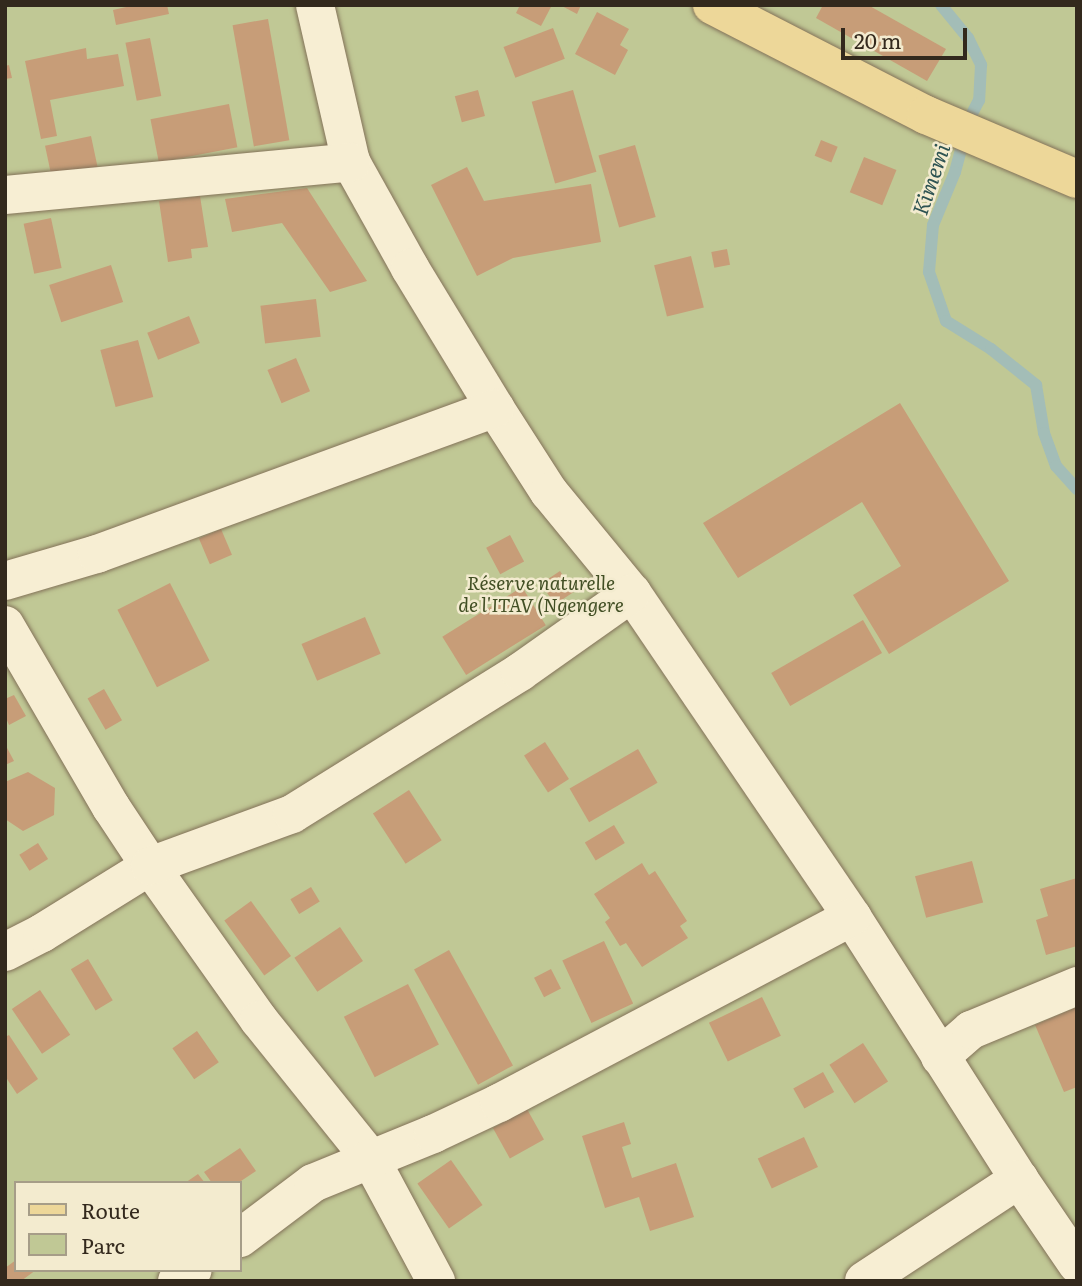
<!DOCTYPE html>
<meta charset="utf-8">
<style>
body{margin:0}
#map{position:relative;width:1082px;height:1286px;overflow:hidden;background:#ebe1c0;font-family:Literata,serif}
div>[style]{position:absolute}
.green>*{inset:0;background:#c0c895}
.stream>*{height:12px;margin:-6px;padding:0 6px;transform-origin:6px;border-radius:6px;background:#a3bdb7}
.building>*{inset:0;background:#c79d78;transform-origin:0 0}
.roads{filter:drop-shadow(0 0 2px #837259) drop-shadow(0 0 2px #837259)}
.minor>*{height:38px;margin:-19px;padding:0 19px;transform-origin:19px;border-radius:19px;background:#f7eed3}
.major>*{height:38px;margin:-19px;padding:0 19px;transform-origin:19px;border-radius:19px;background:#edd799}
span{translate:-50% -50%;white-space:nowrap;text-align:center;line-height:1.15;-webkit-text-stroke:5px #f3ebcf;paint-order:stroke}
.park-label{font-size:19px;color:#424f24;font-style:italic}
.water-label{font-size:21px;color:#2d5352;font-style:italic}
.frame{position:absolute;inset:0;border:7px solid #33291d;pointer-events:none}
.legend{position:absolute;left:14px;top:1181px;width:228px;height:91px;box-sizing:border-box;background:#f3ebcf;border:2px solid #a69d88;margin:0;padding:9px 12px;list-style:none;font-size:21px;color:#33291d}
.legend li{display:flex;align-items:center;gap:14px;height:35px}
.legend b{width:35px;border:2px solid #a69d88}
.scale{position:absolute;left:841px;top:28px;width:126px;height:32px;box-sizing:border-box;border:4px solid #33291d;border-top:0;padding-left:9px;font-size:21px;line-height:24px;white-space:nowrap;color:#33291d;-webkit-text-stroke:5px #f3ebcf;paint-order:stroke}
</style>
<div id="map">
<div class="green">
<div style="clip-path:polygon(evenodd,5px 5px,1077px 5px,1077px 1281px,5px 1281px,5px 5px,16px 1183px,240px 1183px,240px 1270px,16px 1270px,16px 1183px)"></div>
</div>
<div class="stream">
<div style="left:941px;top:5px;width:43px;rotate:50.7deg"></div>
<div style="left:968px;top:38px;width:30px;rotate:64deg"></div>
<div style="left:981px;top:65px;width:35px;rotate:93deg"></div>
<div style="left:979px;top:100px;width:22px;rotate:117deg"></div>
<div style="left:969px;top:120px;width:54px;rotate:105.1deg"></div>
<div style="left:955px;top:172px;width:57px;rotate:112.5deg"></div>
<div style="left:933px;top:225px;width:47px;rotate:94.9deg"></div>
<div style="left:929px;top:272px;width:52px;rotate:70.9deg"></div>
<div style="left:946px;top:321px;width:53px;rotate:31.9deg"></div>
<div style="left:991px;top:349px;width:58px;rotate:38.7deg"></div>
<div style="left:1036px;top:385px;width:49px;rotate:80.5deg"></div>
<div style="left:1044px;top:433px;width:35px;rotate:70deg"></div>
<div style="left:1056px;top:466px;width:31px;rotate:48deg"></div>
</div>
<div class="building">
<div style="clip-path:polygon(135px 5px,167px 5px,169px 14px,116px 25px,113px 10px)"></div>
<div style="clip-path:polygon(520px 5px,552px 5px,541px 26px,516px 13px)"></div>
<div style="clip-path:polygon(560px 5px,581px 5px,577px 14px)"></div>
<div style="clip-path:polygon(823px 5px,868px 5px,946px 49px,927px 81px,816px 18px)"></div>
<div style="clip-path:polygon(597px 12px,629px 29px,620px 45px,628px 50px,615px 75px,575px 54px)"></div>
<div style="left:268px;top:19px;width:123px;height:36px;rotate:80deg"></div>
<div style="left:553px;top:28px;width:33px;height:53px;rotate:69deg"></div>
<div style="left:150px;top:38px;width:59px;height:25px;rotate:79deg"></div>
<div style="clip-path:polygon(86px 48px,87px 59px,118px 54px,124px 86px,50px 100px,57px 136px,41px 139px,25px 61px)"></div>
<div style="clip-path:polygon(9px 65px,12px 78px,5px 79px,5px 66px)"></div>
<div style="left:478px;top:90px;width:27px;height:24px;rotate:75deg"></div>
<div style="left:573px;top:90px;width:85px;height:43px;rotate:74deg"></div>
<div style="left:229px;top:104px;width:44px;height:80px;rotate:79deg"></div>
<div style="left:91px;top:136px;width:35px;height:47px;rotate:78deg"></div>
<div style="left:821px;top:140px;width:18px;height:17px;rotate:22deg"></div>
<div style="left:635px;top:145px;width:75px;height:38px;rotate:74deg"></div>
<div style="left:864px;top:157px;width:35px;height:38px;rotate:22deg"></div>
<div style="clip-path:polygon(467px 167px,484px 201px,591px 184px,601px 242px,513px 258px,477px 276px,431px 185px)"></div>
<div style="clip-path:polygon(307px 188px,367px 281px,330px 292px,282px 223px,232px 232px,225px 199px)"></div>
<div style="clip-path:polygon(200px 196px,208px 247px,191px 249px,192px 258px,168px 262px,159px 201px)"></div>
<div style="left:51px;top:218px;width:51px;height:28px;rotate:78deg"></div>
<div style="left:727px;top:249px;width:16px;height:16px;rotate:79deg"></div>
<div style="left:691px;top:256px;width:53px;height:38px;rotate:76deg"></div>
<div style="left:111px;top:265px;width:39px;height:65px;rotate:72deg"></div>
<div style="left:316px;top:299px;width:38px;height:56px;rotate:83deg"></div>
<div style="left:189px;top:316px;width:29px;height:45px;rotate:68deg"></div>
<div style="left:138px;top:340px;width:59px;height:39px;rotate:75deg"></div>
<div style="left:296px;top:358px;width:36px;height:31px;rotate:67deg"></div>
<div style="clip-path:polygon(900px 403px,1009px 581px,889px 654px,853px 595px,901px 566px,862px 502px,738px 578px,703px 523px)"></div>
<div style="left:221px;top:529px;width:28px;height:24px;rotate:67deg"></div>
<div style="left:510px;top:535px;width:30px;height:27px;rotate:62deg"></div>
<div style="left:560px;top:571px;width:25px;height:23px;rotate:56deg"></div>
<div style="left:170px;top:583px;width:87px;height:59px;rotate:63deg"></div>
<div style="left:522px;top:587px;width:45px;height:94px;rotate:58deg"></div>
<div style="left:365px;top:617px;width:40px;height:69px;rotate:67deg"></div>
<div style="left:863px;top:620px;width:38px;height:106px;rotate:60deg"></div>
<div style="left:104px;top:689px;width:36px;height:19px;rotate:60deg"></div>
<div style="clip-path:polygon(14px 695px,26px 716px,9px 725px,5px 716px,5px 699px)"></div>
<div style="left:545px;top:742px;width:44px;height:25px;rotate:57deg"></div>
<div style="clip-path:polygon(5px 744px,14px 761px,5px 765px)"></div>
<div style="left:638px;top:749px;width:39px;height:79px;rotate:60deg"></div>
<div style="clip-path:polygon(28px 772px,55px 788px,54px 815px,23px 831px,5px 819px,5px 782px)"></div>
<div style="left:409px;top:790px;width:60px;height:43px;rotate:57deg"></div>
<div style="left:614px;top:825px;width:21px;height:34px;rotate:59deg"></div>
<div style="left:38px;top:843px;width:19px;height:22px;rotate:58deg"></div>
<div style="left:972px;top:861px;width:43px;height:59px;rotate:75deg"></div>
<div style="clip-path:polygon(642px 863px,649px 875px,655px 871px,687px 921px,680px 926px,688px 938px,642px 967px,626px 943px,620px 946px,605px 922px,610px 918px,594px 894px)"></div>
<div style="clip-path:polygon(1077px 878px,1077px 946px,1046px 955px,1036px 920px,1048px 916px,1040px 889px)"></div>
<div style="left:311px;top:887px;width:17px;height:24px;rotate:59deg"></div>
<div style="left:251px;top:901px;width:68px;height:33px;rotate:54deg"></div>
<div style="left:340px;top:927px;width:41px;height:55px;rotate:56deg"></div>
<div style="left:604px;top:941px;width:69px;height:46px;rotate:65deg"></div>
<div style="left:449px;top:950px;width:132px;height:40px;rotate:61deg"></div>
<div style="left:88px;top:959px;width:48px;height:20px;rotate:59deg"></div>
<div style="left:551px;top:969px;width:22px;height:19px;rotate:63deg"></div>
<div style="left:408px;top:984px;width:68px;height:72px;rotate:63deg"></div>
<div style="left:40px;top:990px;width:54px;height:34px;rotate:56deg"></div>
<div style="left:762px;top:997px;width:43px;height:59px;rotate:64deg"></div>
<div style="clip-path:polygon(1077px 1007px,1077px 1087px,1064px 1092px,1035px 1025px)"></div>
<div style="left:197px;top:1031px;width:38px;height:30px;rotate:55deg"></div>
<div style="clip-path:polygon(9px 1035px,38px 1079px,17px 1094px,5px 1076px,5px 1037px)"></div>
<div style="left:863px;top:1043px;width:46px;height:40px;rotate:57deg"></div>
<div style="left:823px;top:1072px;width:23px;height:34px;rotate:61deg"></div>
<div style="left:527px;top:1109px;width:35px;height:39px;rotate:61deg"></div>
<div style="clip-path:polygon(624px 1122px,631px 1144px,622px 1147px,632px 1178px,676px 1163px,694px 1217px,650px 1231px,639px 1197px,605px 1208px,582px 1136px)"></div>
<div style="left:804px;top:1137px;width:33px;height:51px;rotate:65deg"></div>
<div style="clip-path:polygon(240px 1148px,256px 1171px,238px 1183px,212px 1183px,204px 1172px)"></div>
<div style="left:451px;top:1160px;width:55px;height:41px;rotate:55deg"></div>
<div style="clip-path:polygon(198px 1174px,205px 1183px,185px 1183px)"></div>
<div style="clip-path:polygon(16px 1260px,16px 1270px,36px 1270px,21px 1281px,5px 1281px,5px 1268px)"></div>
</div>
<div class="roads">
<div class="minor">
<div style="left:315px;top:5px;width:161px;rotate:77.1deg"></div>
<div style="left:351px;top:162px;width:121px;rotate:60.9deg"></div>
<div style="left:410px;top:268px;width:164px;rotate:58.7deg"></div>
<div style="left:495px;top:408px;width:100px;rotate:57.3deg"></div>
<div style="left:549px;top:492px;width:131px;rotate:50.6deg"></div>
<div style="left:632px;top:593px;width:392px;rotate:55.8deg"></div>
<div style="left:852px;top:917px;width:311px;rotate:57.5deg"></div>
<div style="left:1019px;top:1179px;width:103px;rotate:55.7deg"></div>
<div style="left:5px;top:195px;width:348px;rotate:-5.4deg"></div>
<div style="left:5px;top:581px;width:96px;rotate:-16.4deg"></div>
<div style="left:97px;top:554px;width:424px;rotate:-20.1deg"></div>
<div style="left:5px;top:625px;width:211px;rotate:59.8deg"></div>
<div style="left:111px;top:807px;width:71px;rotate:56.5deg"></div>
<div style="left:150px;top:866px;width:189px;rotate:54.7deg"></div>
<div style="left:259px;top:1020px;width:177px;rotate:51.2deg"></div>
<div style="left:370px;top:1158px;width:140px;rotate:61.8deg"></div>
<div style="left:5px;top:952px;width:42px;rotate:-27.2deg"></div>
<div style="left:42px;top:933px;width:127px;rotate:-31.8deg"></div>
<div style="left:150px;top:866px;width:151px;rotate:-20.1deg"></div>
<div style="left:292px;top:814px;width:269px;rotate:-31.9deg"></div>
<div style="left:520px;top:672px;width:137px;rotate:-35.2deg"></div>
<div style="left:940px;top:1057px;width:41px;rotate:-41.1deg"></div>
<div style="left:971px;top:1030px;width:115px;rotate:-22.5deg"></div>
<div style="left:240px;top:1238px;width:91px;rotate:-37deg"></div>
<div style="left:313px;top:1183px;width:130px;rotate:-22.2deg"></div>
<div style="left:433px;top:1134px;width:73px;rotate:-25.2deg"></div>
<div style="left:499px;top:1103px;width:399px;rotate:-27.8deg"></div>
<div style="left:177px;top:1281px;width:19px;rotate:-35deg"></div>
<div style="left:864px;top:1281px;width:186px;rotate:-33.3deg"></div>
</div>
<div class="major">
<div style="left:712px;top:5px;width:241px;rotate:27.2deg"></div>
<div style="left:926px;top:115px;width:164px;rotate:23deg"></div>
</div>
</div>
<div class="park-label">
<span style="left:541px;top:594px">Réserve naturelle<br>de l'ITAV (Ngengere</span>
</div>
<div class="water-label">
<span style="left:930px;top:179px;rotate:-71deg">Kimemi</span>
</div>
<div class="frame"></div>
<ul class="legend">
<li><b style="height:9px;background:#edd799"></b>Route</li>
<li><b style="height:19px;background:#c0c895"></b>Parc</li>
</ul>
<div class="scale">20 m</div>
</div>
